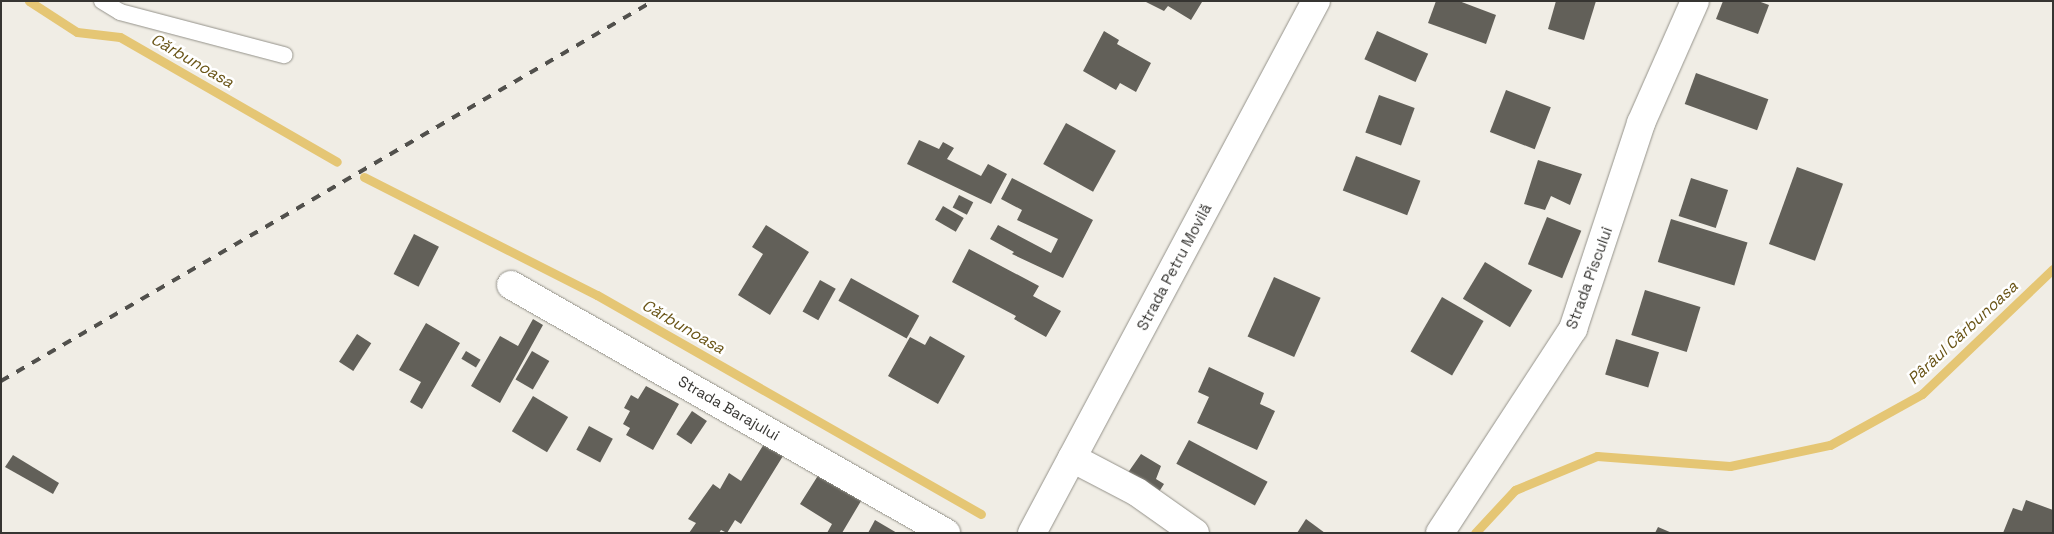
<!DOCTYPE html>
<meta charset="utf-8">
<style>
body{margin:0}
#map{position:relative;width:2054px;height:534px;overflow:hidden;background:#f0ede5;font-family:"Space Grotesk",sans-serif}
div>[style]{position:absolute}
.stream>*{height:9px;margin:-4.5px;padding:0 4.5px;transform-origin:4.5px;border-radius:4.5px;background:#e5c674}
.building>*{inset:0;background:#626059;transform-origin:0 0}
.roads{filter:drop-shadow(0 0 1px #94928a) drop-shadow(0 0 1px #94928a)}
.lane>*{height:16px;margin:-8px;padding:0 8px;transform-origin:8px;border-radius:8px;background:#fff}
.street>*{height:28px;margin:-14px;padding:0 14px;transform-origin:14px;border-radius:14px;background:#fff}
.primary>*{height:28px;margin:-14px;padding:0 14px;transform-origin:14px;border-radius:14px;background:#fff}
.rail>*{height:4px;margin-top:-2px;transform-origin:0;background:repeating-linear-gradient(90deg,#51504c 0 9px,transparent 0 18px)}
span{translate:-50% -50%;white-space:nowrap;text-align:center;line-height:1.15;-webkit-text-stroke:5px #fff;paint-order:stroke}
.street-label{font-size:15px;color:#363532}
.water-label{font-size:16px;color:#695416;font-style:italic}
.frame{position:absolute;inset:0;border:2px solid #363532;pointer-events:none}
</style>
<div id="map">
<div class="stream">
<div style="left:29px;top:1px;width:57px;rotate:32.9deg"></div>
<div style="left:77px;top:32px;width:43px;rotate:6.6deg"></div>
<div style="left:120px;top:37px;width:250px;rotate:29.9deg"></div>
<div style="left:364px;top:177px;width:261px;rotate:26.9deg"></div>
<div style="left:597px;top:295px;width:442px;rotate:29.7deg"></div>
<div style="left:1475px;top:533px;width:59px;rotate:-47.1deg"></div>
<div style="left:1515px;top:490px;width:89px;rotate:-22.5deg"></div>
<div style="left:1597px;top:456px;width:133px;rotate:4.3deg"></div>
<div style="left:1730px;top:466px;width:102px;rotate:-11.9deg"></div>
<div style="left:1830px;top:445px;width:105px;rotate:-29deg"></div>
<div style="left:1922px;top:394px;width:181px;rotate:-43.7deg"></div>
</div>
<div class="building">
<div style="clip-path:polygon(1144px 1px,1200px 1px,1202px 2px,1191px 20px,1168px 6px,1164px 11px)"></div>
<div style="clip-path:polygon(1436px 1px,1459px 1px,1496px 15px,1486px 44px,1428px 23px)"></div>
<div style="clip-path:polygon(1556px 1px,1596px 1px,1584px 40px,1548px 29px)"></div>
<div style="clip-path:polygon(1723px 1px,1758px 1px,1769px 5px,1758px 34px,1716px 19px)"></div>
<div style="clip-path:polygon(1104px 31px,1119px 40px,1117px 44px,1151px 63px,1136px 92px,1120px 83px,1116px 90px,1083px 71px)"></div>
<div style="left:1377px;top:31px;width:56px;height:31px;rotate:24deg"></div>
<div style="left:1696px;top:73px;width:77px;height:33px;rotate:20deg"></div>
<div style="left:1506px;top:90px;width:48px;height:45px;rotate:21deg"></div>
<div style="left:1379px;top:95px;width:38px;height:40px;rotate:20deg"></div>
<div style="left:1066px;top:123px;width:57px;height:47px;rotate:29deg"></div>
<div style="clip-path:polygon(919px 140px,939px 149px,943px 142px,954px 148px,947px 159px,981px 176px,988px 164px,1007px 174px,991px 204px,907px 164px)"></div>
<div style="left:1356px;top:156px;width:69px;height:37px;rotate:21deg"></div>
<div style="clip-path:polygon(1538px 160px,1582px 174px,1570px 205px,1551px 196px,1545px 210px,1524px 204px)"></div>
<div style="left:1797px;top:167px;width:49px;height:82px;rotate:20deg"></div>
<div style="clip-path:polygon(1012px 178px,1093px 220px,1063px 278px,1012px 254px,1014px 252px,990px 239px,998px 225px,1051px 253px,1058px 239px,1017px 220px,1022px 210px,1001px 199px)"></div>
<div style="left:1691px;top:178px;width:39px;height:40px;rotate:18deg"></div>
<div style="left:959px;top:195px;width:16px;height:14px;rotate:27deg"></div>
<div style="left:943px;top:206px;width:24px;height:16px;rotate:30deg"></div>
<div style="left:1547px;top:217px;width:37px;height:51px;rotate:22deg"></div>
<div style="left:1671px;top:219px;width:80px;height:45px;rotate:17deg"></div>
<div style="clip-path:polygon(766px 225px,809px 252px,770px 315px,738px 295px,763px 254px,752px 247px)"></div>
<div style="left:414px;top:234px;width:28px;height:45px;rotate:27deg"></div>
<div style="clip-path:polygon(969px 249px,1039px 286px,1033px 296px,1061px 311px,1046px 337px,1014px 319px,1016px 316px,952px 282px)"></div>
<div style="left:1485px;top:262px;width:55px;height:43px;rotate:31deg"></div>
<div style="left:1274px;top:277px;width:51px;height:65px;rotate:24deg"></div>
<div style="left:851px;top:278px;width:78px;height:26px;rotate:29deg"></div>
<div style="left:820px;top:280px;width:18px;height:36px;rotate:29deg"></div>
<div style="left:1645px;top:290px;width:58px;height:47px;rotate:17deg"></div>
<div style="left:1442px;top:297px;width:48px;height:63px;rotate:30deg"></div>
<div style="clip-path:polygon(533px 319px,543px 325px,500px 403px,471px 386px,500px 336px,518px 346px)"></div>
<div style="clip-path:polygon(426px 323px,460px 343px,422px 409px,410px 402px,421px 382px,399px 370px)"></div>
<div style="left:357px;top:334px;width:17px;height:33px;rotate:33deg"></div>
<div style="clip-path:polygon(930px 336px,965px 356px,938px 404px,888px 376px,910px 337px,925px 345px)"></div>
<div style="left:1616px;top:339px;width:45px;height:37px;rotate:17deg"></div>
<div style="left:466px;top:351px;width:17px;height:9px;rotate:31deg"></div>
<div style="left:532px;top:351px;width:20px;height:33px;rotate:30deg"></div>
<div style="clip-path:polygon(1209px 367px,1264px 393px,1260px 404px,1275px 411px,1257px 450px,1197px 423px,1209px 397px,1198px 392px)"></div>
<div style="clip-path:polygon(646px 386px,679px 404px,653px 450px,626px 435px,630px 428px,623px 424px,630px 411px,624px 408px,631px 395px,638px 399px)"></div>
<div style="left:533px;top:396px;width:41px;height:41px;rotate:31deg"></div>
<div style="left:692px;top:411px;width:18px;height:28px;rotate:34deg"></div>
<div style="left:589px;top:426px;width:27px;height:27px;rotate:28deg"></div>
<div style="left:1189px;top:440px;width:89px;height:27px;rotate:28deg"></div>
<div style="clip-path:polygon(764px 444px,783px 456px,741px 524px,735px 520px,727px 533px,721px 530px,719px 533px,689px 533px,696px 523px,688px 519px,713px 484px,720px 489px,729px 473px,741px 481px)"></div>
<div style="clip-path:polygon(1141px 454px,1161px 466px,1156px 479px,1164px 484px,1157px 495px,1127px 474px)"></div>
<div style="clip-path:polygon(13px 455px,59px 483px,53px 494px,5px 467px)"></div>
<div style="clip-path:polygon(819px 474px,861px 501px,842px 533px,827px 533px,832px 524px,800px 504px)"></div>
<div style="clip-path:polygon(2026px 500px,2053px 510px,2053px 533px,2003px 533px,2013px 508px,2022px 511px)"></div>
<div style="clip-path:polygon(1306px 519px,1325px 533px,1297px 533px)"></div>
<div style="clip-path:polygon(875px 520px,897px 533px,868px 533px)"></div>
<div style="clip-path:polygon(1658px 527px,1672px 533px,1655px 533px)"></div>
</div>
<div class="roads">
<div class="lane">
<div style="left:102px;top:1px;width:21px;rotate:31deg"></div>
<div style="left:120px;top:12px;width:170px;rotate:14.7deg"></div>
</div>
<div class="street">
<div style="left:511px;top:285px;width:501px;rotate:29.69deg"></div>
<div style="left:1072px;top:458px;width:73px;rotate:27.6deg"></div>
<div style="left:1137px;top:492px;width:71px;rotate:35.3deg"></div>
<div style="left:1440px;top:533px;width:244px;rotate:-56.9deg"></div>
<div style="left:1573px;top:329px;width:217px;rotate:-71.7deg"></div>
<div style="left:1641px;top:123px;width:133px;rotate:-66.1deg"></div>
</div>
<div class="primary">
<div style="left:1032px;top:533px;width:603px;rotate:-61.91deg"></div>
</div>
</div>
<div class="rail">
<div style="left:1px;top:381px;width:755px;rotate:-30.23deg"></div>
</div>
<div class="street-label">
<span style="left:1174px;top:267px;rotate:-62deg">Strada Petru Movilă</span>
<span style="left:1589px;top:278px;rotate:-70deg">Strada Piscului</span>
<span style="left:729px;top:408px;rotate:30deg">Strada Barajului</span>
</div>
<div class="water-label">
<span style="left:192px;top:61px;rotate:30deg">Cărbunoasa</span>
<span style="left:683px;top:327px;rotate:30deg">Cărbunoasa</span>
<span style="left:1963px;top:333px;rotate:-43deg">Pârâul Cărbunoasa</span>
</div>
<div class="frame"></div>
</div>
